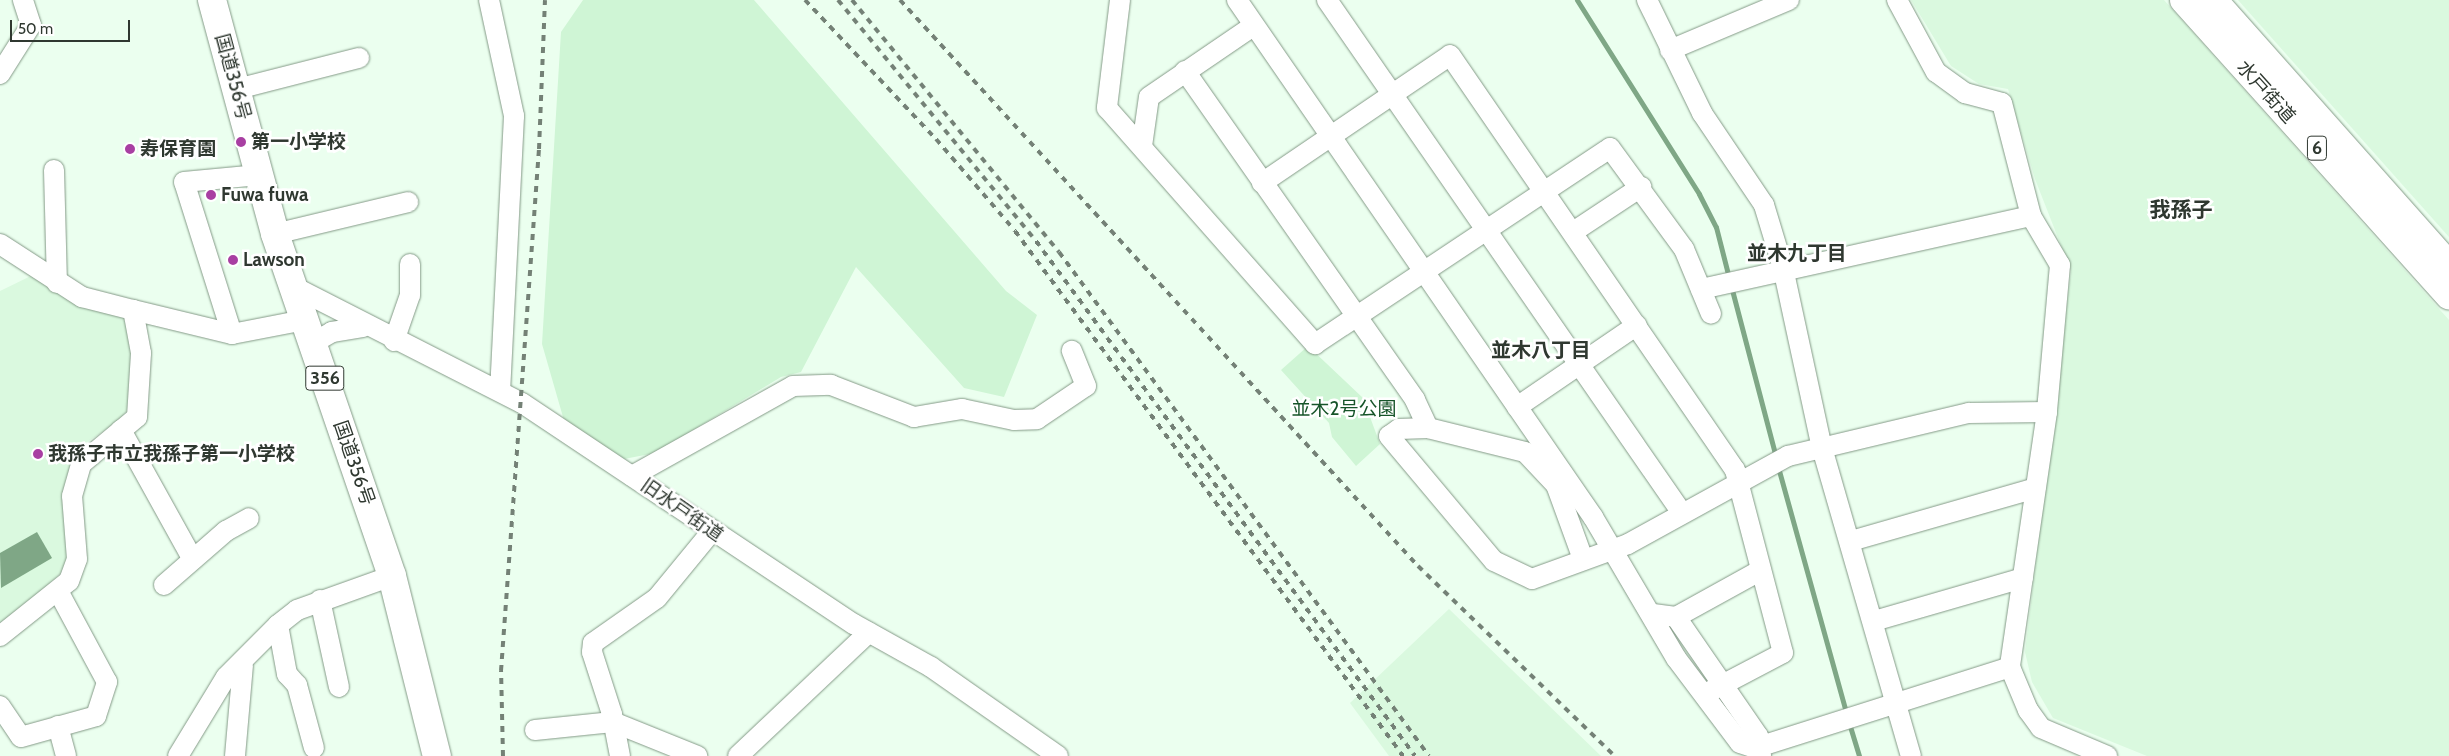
<!DOCTYPE html>
<meta charset="utf-8">
<style>
body{margin:0}
#map{position:relative;width:2449px;height:756px;overflow:hidden;background:#ebffef;font-family:Cabin,"Noto Sans JP",sans-serif}
div>[style]{position:absolute}
.built>*{inset:0;background:#daf9df}
.green>*{inset:0;background:#cff5d5}
.water>*{inset:0;background:#7fa786}
.stream>*{height:5px;margin:-2.5px;padding:0 2.5px;transform-origin:2.5px;border-radius:2.5px;background:#7fa786}
.roads{filter:drop-shadow(0 0 1px #849a87) drop-shadow(0 0 1px #849a87)}
.minor>*{height:20px;margin:-10px;padding:0 10px;transform-origin:10px;border-radius:10px;background:#fff}
.highway>*{height:28px;margin:-14px;padding:0 14px;transform-origin:14px;border-radius:14px;background:#fff}
.rail>*{height:4px;margin-top:-2px;transform-origin:0;background:repeating-linear-gradient(90deg,#748176 0 6px,transparent 0 12px)}
.dots>*{width:14px;height:14px;translate:-50% -50%;box-sizing:border-box;border:2px solid #fff;border-radius:50%}
span{translate:-50% -50%;white-space:nowrap;text-align:center;line-height:1.15;-webkit-text-stroke:5px #fff;paint-order:stroke}
.shield-label span{padding:1px 4px;background:#fff;border:1px solid;border-radius:4px;-webkit-text-stroke-width:0}
.shield-label{font-size:18px;color:#2f3830;font-weight:700}
.street-label{font-size:19px;color:#2f3830}
.poi-label{font-size:19px;color:#2f3830;font-weight:700}
.left{translate:0 -50%;text-align:left}
.park-label{font-size:19px;color:#165429}
.neighbourhood-label{font-size:20px;color:#2f3830;font-weight:700}
.quarter-label{font-size:21px;color:#2f3830;font-weight:700}
.scale{position:absolute;left:10px;top:20px;width:120px;height:22px;box-sizing:border-box;border:2px solid #2f3830;border-top:0;padding-left:6px;font-size:15px;line-height:18px;white-space:nowrap;color:#2f3830;-webkit-text-stroke:4px #fff;paint-order:stroke}
</style>
<div id="map">
<div class="built">
<div style="clip-path:polygon(1911px 0,2164px 0,2449px 320px,2449px 756px,2147px 756px,2053px 718px,2032px 682px,2025px 652px,2071px 271px,2035px 179px,2008px 89px,1979px 84px,1951px 66px)"></div>
<div style="clip-path:polygon(2238px 0,2449px 0,2449px 237px)"></div>
<div style="clip-path:polygon(37px 273px,122px 313px,131px 340px,131px 404px,120px 420px,81px 446px,71px 462px,63px 490px,67px 561px,63px 571px,0 629px,0 291px)"></div>
<div style="clip-path:polygon(1449px 609px,1601px 756px,1389px 756px,1350px 703px)"></div>
</div>
<div class="green">
<div style="clip-path:polygon(583px 0,754px 0,1006px 291px,1037px 315px,1004px 397px,964px 388px,856px 267px,801px 372px,781px 377px,655px 453px,624px 459px,565px 424px,542px 344px,561px 32px)"></div>
<div style="clip-path:polygon(1308px 346px,1363px 398px,1380px 444px,1356px 466px,1332px 437px,1329px 423px,1281px 370px)"></div>
</div>
<div class="water">
<div style="clip-path:polygon(37px 532px,52px 558px,1px 588px,0 553px)"></div>
</div>
<div class="stream">
<div style="left:1577px;top:0;width:229px;rotate:57.8deg"></div>
<div style="left:1699px;top:194px;width:37px;rotate:63deg"></div>
<div style="left:1716px;top:227px;width:53px;rotate:75.7deg"></div>
<div style="left:1731px;top:286px;width:177px;rotate:75.3deg"></div>
<div style="left:1778px;top:467px;width:257px;rotate:74.5deg"></div>
<div style="left:1849px;top:723px;width:34px;rotate:73deg"></div>
</div>
<div class="roads">
<div class="minor">
<div style="left:489px;top:0;width:119px;rotate:77.8deg"></div>
<div style="left:514px;top:116px;width:275px;rotate:92.9deg"></div>
<div style="left:1120px;top:0;width:109px;rotate:96.9deg"></div>
<div style="left:1107px;top:108px;width:315px;rotate:48.6deg"></div>
<div style="left:1315px;top:344px;width:354px;rotate:-33.6deg"></div>
<div style="left:1610px;top:148px;width:125px;rotate:53.8deg"></div>
<div style="left:1684px;top:249px;width:70px;rotate:67.4deg"></div>
<div style="left:1237px;top:0;width:628px;rotate:55.45deg"></div>
<div style="left:1593px;top:517px;width:164px;rotate:59.5deg"></div>
<div style="left:1676px;top:658px;width:106px;rotate:53deg"></div>
<div style="left:1740px;top:743px;width:16px;rotate:18deg"></div>
<div style="left:1755px;top:748px;width:268px;rotate:-17.6deg"></div>
<div style="left:1327px;top:0;width:624px;rotate:55.32deg"></div>
<div style="left:1647px;top:0;width:126px;rotate:64deg"></div>
<div style="left:1702px;top:113px;width:111px;rotate:56deg"></div>
<div style="left:1764px;top:205px;width:66px;rotate:73.2deg"></div>
<div style="left:1783px;top:268px;width:184px;rotate:77.8deg"></div>
<div style="left:1822px;top:448px;width:321px;rotate:73.9deg"></div>
<div style="left:1897px;top:0;width:82px;rotate:61.6deg"></div>
<div style="left:1936px;top:72px;width:36px;rotate:36deg"></div>
<div style="left:1965px;top:93px;width:38px;rotate:15deg"></div>
<div style="left:2002px;top:103px;width:117px;rotate:75.6deg"></div>
<div style="left:2031px;top:216px;width:57px;rotate:59.4deg"></div>
<div style="left:2060px;top:265px;width:148px;rotate:95.1deg"></div>
<div style="left:2047px;top:412px;width:258px;rotate:98.3deg"></div>
<div style="left:2010px;top:667px;width:47px;rotate:67.3deg"></div>
<div style="left:2028px;top:710px;width:22px;rotate:54deg"></div>
<div style="left:2041px;top:728px;width:72px;rotate:23deg"></div>
<div style="left:1670px;top:50px;width:129px;rotate:-22.8deg"></div>
<div style="left:1185px;top:71px;width:401px;rotate:55deg"></div>
<div style="left:1415px;top:400px;width:31px;rotate:65deg"></div>
<div style="left:0;top:74px;width:58px;rotate:-57.7deg"></div>
<div style="left:31px;top:25px;width:26px;rotate:-108deg"></div>
<div style="left:237px;top:89px;width:126px;rotate:-14.3deg"></div>
<div style="left:1142px;top:146px;width:49px;rotate:-81.9deg"></div>
<div style="left:1149px;top:97px;width:126px;rotate:-34.3deg"></div>
<div style="left:54px;top:170px;width:113px;rotate:88.5deg"></div>
<div style="left:1262px;top:183px;width:227px;rotate:-34.2deg"></div>
<div style="left:1450px;top:55px;width:503px;rotate:55.52deg"></div>
<div style="left:1735px;top:470px;width:189px;rotate:75.3deg"></div>
<div style="left:1783px;top:653px;width:88px;rotate:152.3deg"></div>
<div style="left:1573px;top:232px;width:82px;rotate:-33.5deg"></div>
<div style="left:275px;top:234px;width:137px;rotate:-13.5deg"></div>
<div style="left:0;top:244px;width:98px;rotate:32.9deg"></div>
<div style="left:82px;top:297px;width:53px;rotate:14.3deg"></div>
<div style="left:133px;top:310px;width:102px;rotate:13.6deg"></div>
<div style="left:232px;top:334px;width:73px;rotate:-11deg"></div>
<div style="left:292px;top:286px;width:258px;rotate:27deg"></div>
<div style="left:522px;top:403px;width:399px;rotate:33.7deg"></div>
<div style="left:854px;top:624px;width:88px;rotate:29.2deg"></div>
<div style="left:931px;top:667px;width:155px;rotate:35deg"></div>
<div style="left:1701px;top:289px;width:338px;rotate:-12.5deg"></div>
<div style="left:232px;top:334px;width:159px;rotate:-107.5deg"></div>
<div style="left:184px;top:182px;width:75px;rotate:-5.3deg"></div>
<div style="left:394px;top:341px;width:49px;rotate:-70.8deg"></div>
<div style="left:410px;top:295px;width:31px;rotate:-90deg"></div>
<div style="left:313px;top:343px;width:22px;rotate:-30deg"></div>
<div style="left:332px;top:332px;width:32px;rotate:-9deg"></div>
<div style="left:1517px;top:407px;width:145px;rotate:-34.3deg"></div>
<div style="left:121px;top:430px;width:146px;rotate:61deg"></div>
<div style="left:632px;top:476px;width:184px;rotate:-29.2deg"></div>
<div style="left:793px;top:386px;width:38px;rotate:-2deg"></div>
<div style="left:831px;top:385px;width:89px;rotate:21.1deg"></div>
<div style="left:914px;top:417px;width:49px;rotate:-9.5deg"></div>
<div style="left:962px;top:409px;width:53px;rotate:11.9deg"></div>
<div style="left:1014px;top:420px;width:23px;rotate:-2deg"></div>
<div style="left:1037px;top:419px;width:59px;rotate:-34deg"></div>
<div style="left:1086px;top:386px;width:38px;rotate:-112deg"></div>
<div style="left:1851px;top:541px;width:192px;rotate:-16deg"></div>
<div style="left:1583px;top:559px;width:79px;rotate:-110deg"></div>
<div style="left:1556px;top:485px;width:45px;rotate:-133.2deg"></div>
<div style="left:1525px;top:452px;width:100px;rotate:-166.1deg"></div>
<div style="left:1428px;top:428px;width:29px;rotate:178deg"></div>
<div style="left:1399px;top:429px;width:12px;rotate:145deg"></div>
<div style="left:1389px;top:436px;width:163px;rotate:50deg"></div>
<div style="left:1494px;top:561px;width:42px;rotate:25.3deg"></div>
<div style="left:1532px;top:579px;width:102px;rotate:-20deg"></div>
<div style="left:1628px;top:544px;width:183px;rotate:-28.8deg"></div>
<div style="left:1788px;top:456px;width:186px;rotate:-13.4deg"></div>
<div style="left:1969px;top:413px;width:78px;rotate:-0.7deg"></div>
<div style="left:164px;top:585px;width:82px;rotate:-41.1deg"></div>
<div style="left:226px;top:531px;width:26px;rotate:-29deg"></div>
<div style="left:320px;top:600px;width:89px;rotate:77.7deg"></div>
<div style="left:1653px;top:614px;width:23px;rotate:7deg"></div>
<div style="left:1676px;top:617px;width:145px;rotate:55.4deg"></div>
<div style="left:1758px;top:736px;width:12px;rotate:104deg"></div>
<div style="left:1755px;top:748px;width:10px;rotate:53deg"></div>
<div style="left:1676px;top:617px;width:97px;rotate:-28.9deg"></div>
<div style="left:1874px;top:621px;width:155px;rotate:-16.1deg"></div>
<div style="left:278px;top:625px;width:50px;rotate:79.6deg"></div>
<div style="left:287px;top:674px;width:15px;rotate:48deg"></div>
<div style="left:297px;top:685px;width:65px;rotate:74.9deg"></div>
<div style="left:0;top:636px;width:88px;rotate:-38.6deg"></div>
<div style="left:69px;top:581px;width:23px;rotate:-70deg"></div>
<div style="left:77px;top:559px;width:63px;rotate:-94.5deg"></div>
<div style="left:72px;top:496px;width:33px;rotate:-74deg"></div>
<div style="left:81px;top:464px;width:73px;rotate:-40deg"></div>
<div style="left:137px;top:417px;width:64px;rotate:-86.4deg"></div>
<div style="left:141px;top:353px;width:44px;rotate:-100.5deg"></div>
<div style="left:0;top:706px;width:37px;rotate:56deg"></div>
<div style="left:21px;top:737px;width:78px;rotate:-15.6deg"></div>
<div style="left:96px;top:716px;width:36px;rotate:-72deg"></div>
<div style="left:107px;top:682px;width:103px;rotate:-118.3deg"></div>
<div style="left:58px;top:726px;width:31px;rotate:75deg"></div>
<div style="left:535px;top:730px;width:78px;rotate:-5.9deg"></div>
<div style="left:613px;top:722px;width:91px;rotate:22deg"></div>
<div style="left:178px;top:756px;width:92px;rotate:-58.7deg"></div>
<div style="left:226px;top:677px;width:74px;rotate:-45deg"></div>
<div style="left:278px;top:625px;width:24px;rotate:-38deg"></div>
<div style="left:297px;top:610px;width:101px;rotate:-19.7deg"></div>
<div style="left:235px;top:756px;width:91px;rotate:-85deg"></div>
<div style="left:620px;top:756px;width:43px;rotate:-100.8deg"></div>
<div style="left:612px;top:714px;width:65px;rotate:-107.9deg"></div>
<div style="left:592px;top:652px;width:9px;rotate:-84deg"></div>
<div style="left:593px;top:643px;width:78px;rotate:-35.1deg"></div>
<div style="left:657px;top:598px;width:87px;rotate:-50.6deg"></div>
<div style="left:738px;top:756px;width:180px;rotate:-43.4deg"></div>
</div>
<div class="highway">
<div style="left:212px;top:0;width:242px;rotate:74.9deg"></div>
<div style="left:275px;top:234px;width:361px;rotate:71.1deg"></div>
<div style="left:392px;top:576px;width:186px;rotate:76deg"></div>
<div style="left:2184px;top:0;width:397px;rotate:48.1deg"></div>
<div style="left:2213px;top:0;width:356px;rotate:48.4deg"></div>
</div>
</div>
<div class="rail">
<div style="left:805px;top:0;width:191px;rotate:46.7deg"></div>
<div style="left:936px;top:139px;width:121px;rotate:49.3deg"></div>
<div style="left:1015px;top:231px;width:653px;rotate:53.53deg"></div>
<div style="left:838px;top:0;width:312px;rotate:50.6deg"></div>
<div style="left:1036px;top:241px;width:639px;rotate:53.65deg"></div>
<div style="left:852px;top:0;width:326px;rotate:50.6deg"></div>
<div style="left:1059px;top:252px;width:625px;rotate:53.72deg"></div>
<div style="left:900px;top:0;width:767px;rotate:47.54deg"></div>
<div style="left:1418px;top:566px;width:274px;rotate:44deg"></div>
<div style="left:503px;top:756px;width:85px;rotate:-91.3deg"></div>
<div style="left:501px;top:671px;width:523px;rotate:-85.84deg"></div>
<div style="left:539px;top:149px;width:149px;rotate:-87.7deg"></div>
</div>
<div class="dots">
<div style="left:241px;top:142px;background:#a83fa2"></div>
<div style="left:130px;top:149px;background:#a83fa2"></div>
<div style="left:211px;top:195px;background:#a83fa2"></div>
<div style="left:233px;top:260px;background:#a83fa2"></div>
<div style="left:38px;top:454px;background:#a83fa2"></div>
</div>
<div class="shield-label">
<span style="left:2317px;top:148px">6</span>
<span style="left:325px;top:378px">356</span>
</div>
<div class="street-label">
<span style="left:233px;top:77px;rotate:75deg">国道356号</span>
<span style="left:2266px;top:92px;rotate:48deg">水戸街道</span>
<span style="left:354px;top:463px;rotate:71deg">国道356号</span>
<span style="left:682px;top:510px;rotate:35deg">旧水戸街道</span>
</div>
<div class="poi-label">
<span class="left" style="left:251px;top:142px">第一小学校</span>
<span class="left" style="left:140px;top:149px">寿保育園</span>
<span class="left" style="left:221px;top:195px">Fuwa fuwa</span>
<span class="left" style="left:243px;top:260px">Lawson</span>
<span class="left" style="left:48px;top:454px">我孫子市立我孫子第一小学校</span>
</div>
<div class="park-label">
<span style="left:1344px;top:409px">並木2号公園</span>
</div>
<div class="neighbourhood-label">
<span style="left:1797px;top:253px">並木九丁目</span>
<span style="left:1541px;top:350px">並木八丁目</span>
</div>
<div class="quarter-label">
<span style="left:2181px;top:210px">我孫子</span>
</div>
<div class="scale">50 m</div>
</div>
